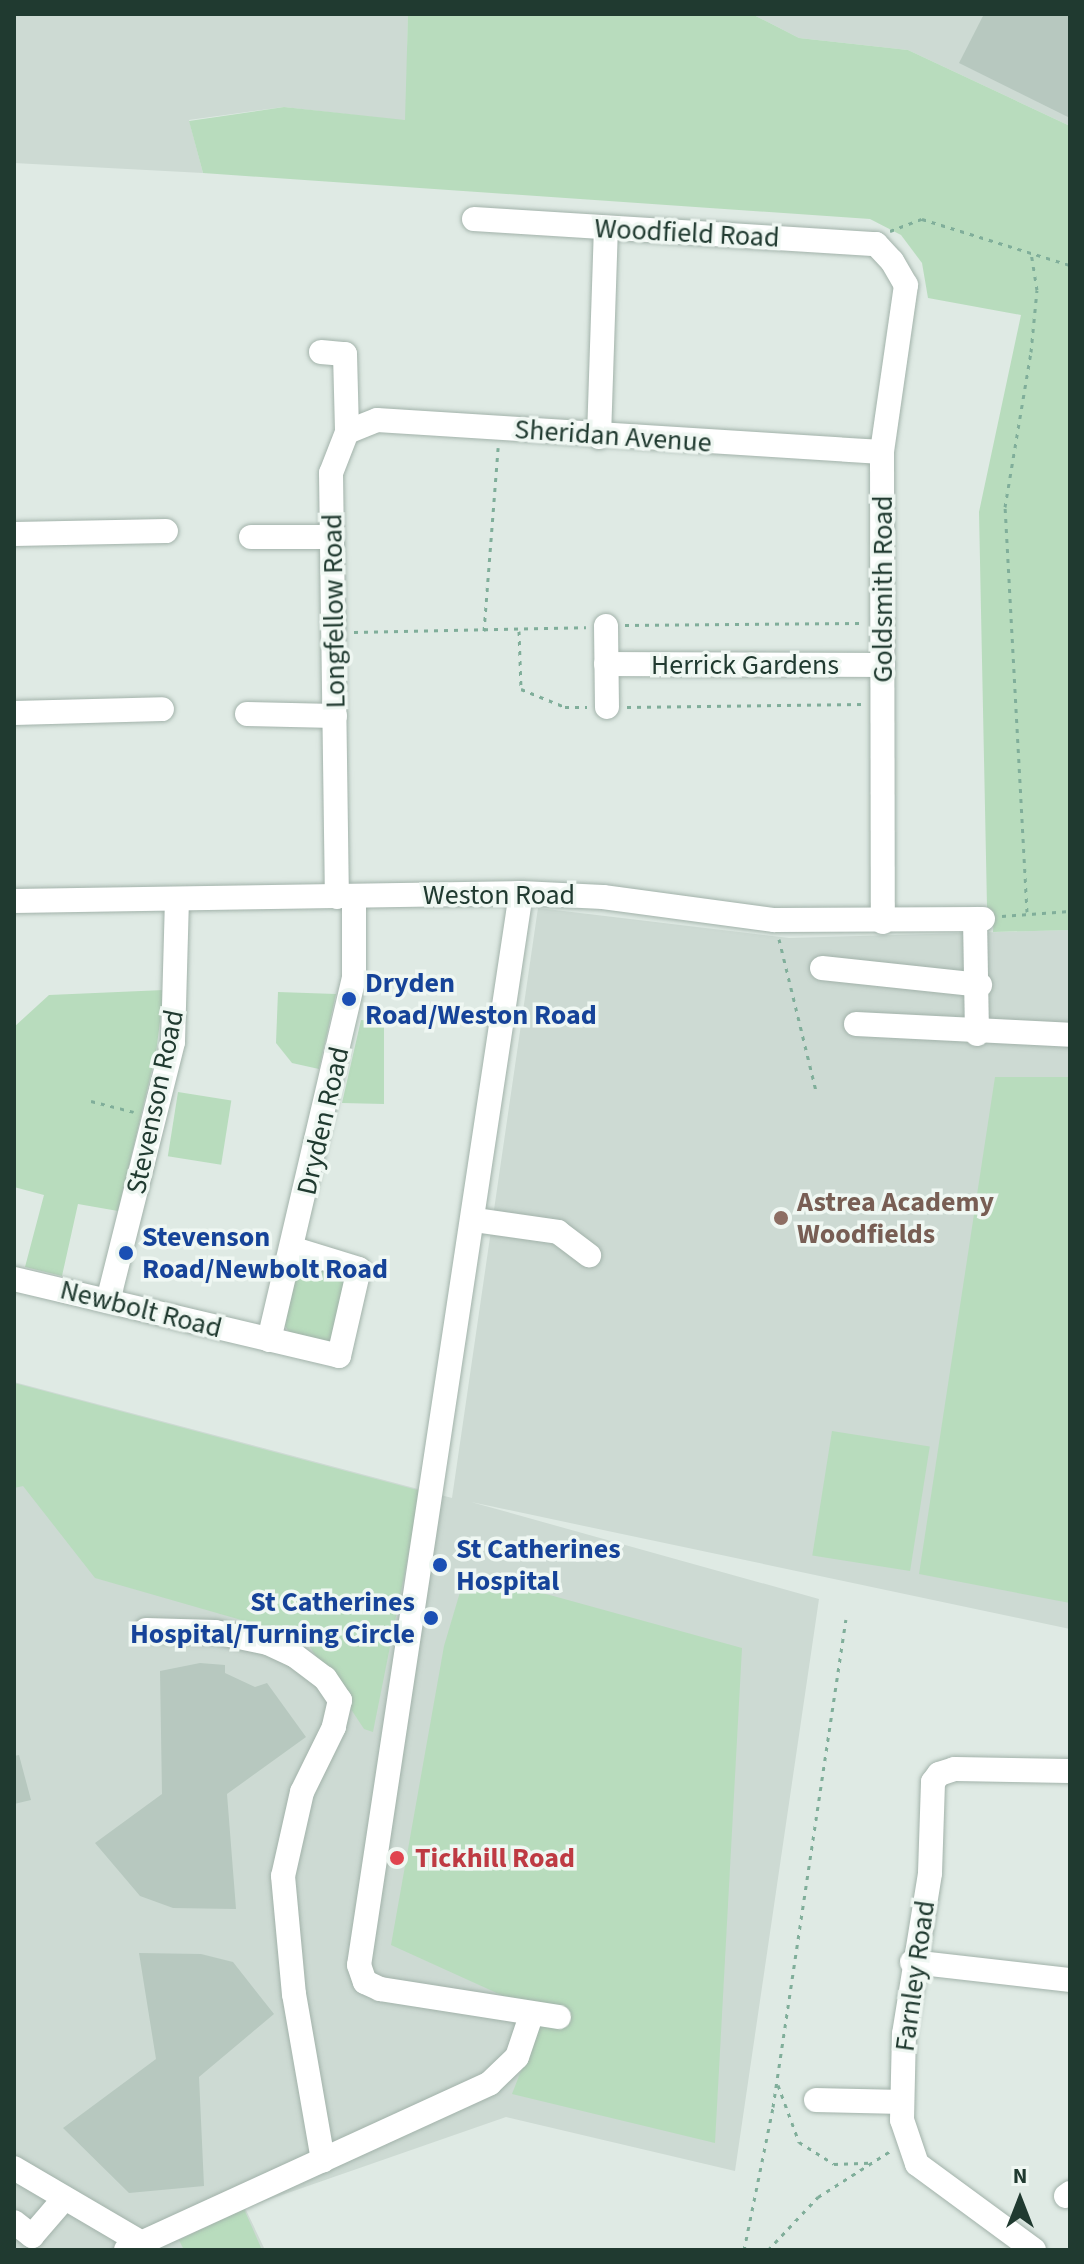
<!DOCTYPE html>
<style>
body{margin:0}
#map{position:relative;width:1084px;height:2264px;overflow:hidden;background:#dfeae4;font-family:"Source Sans 3",sans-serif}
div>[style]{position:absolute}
.built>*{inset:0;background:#cddad3}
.green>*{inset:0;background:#b8dcbd;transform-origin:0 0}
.building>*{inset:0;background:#b7c8bf}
.path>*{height:3px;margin-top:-1.5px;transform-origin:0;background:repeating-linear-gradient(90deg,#80ae9a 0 4px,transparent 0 10px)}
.roads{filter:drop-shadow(0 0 2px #a2b2aa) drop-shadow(0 0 2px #a2b2aa)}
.minor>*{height:24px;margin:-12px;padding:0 12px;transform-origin:12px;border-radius:12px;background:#fff}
.dots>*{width:22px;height:22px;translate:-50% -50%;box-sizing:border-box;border:4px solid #eff7f2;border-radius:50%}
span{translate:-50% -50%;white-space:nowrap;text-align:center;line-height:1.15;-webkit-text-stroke:7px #eff7f2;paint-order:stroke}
.street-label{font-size:28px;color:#203a30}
.transit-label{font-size:28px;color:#164399;font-weight:700}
.left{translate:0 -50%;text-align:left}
.right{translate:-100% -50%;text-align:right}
.education-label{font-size:28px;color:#785e54;font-weight:700}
.health-label{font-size:28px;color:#be3a42;font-weight:700}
.frame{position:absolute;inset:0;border:16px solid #203a30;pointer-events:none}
.north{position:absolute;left:980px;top:2160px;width:80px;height:80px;-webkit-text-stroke:6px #eff7f2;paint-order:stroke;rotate:0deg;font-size:22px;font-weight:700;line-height:32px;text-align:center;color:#203a30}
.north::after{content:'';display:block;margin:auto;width:28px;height:36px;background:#203a30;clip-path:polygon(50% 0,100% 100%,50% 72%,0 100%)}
</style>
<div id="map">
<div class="built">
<div style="clip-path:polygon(14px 14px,408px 14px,406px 121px,284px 107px,189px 120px,203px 173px,14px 163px)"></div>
<div style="clip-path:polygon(752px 14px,1070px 14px,1070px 126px,908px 50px,799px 38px)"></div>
<div style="clip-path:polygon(538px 908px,789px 938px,1070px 930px,1070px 1629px,471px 1502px,819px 1599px,735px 2171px,506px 2117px,245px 2208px,265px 2250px,14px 2250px,14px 1382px,452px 1498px)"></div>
</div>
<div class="green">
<div style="clip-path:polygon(408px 14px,752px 14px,799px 38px,908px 50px,1070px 126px,1070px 930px,993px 932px,994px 912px,987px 907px,979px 512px,1021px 315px,928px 298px,922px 263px,901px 235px,870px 219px,203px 173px,189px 121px,284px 107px,405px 120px)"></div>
<div style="clip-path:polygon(164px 990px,156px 1053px,118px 1211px,78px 1204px,62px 1276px,25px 1267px,44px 1195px,14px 1187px,14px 1027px,49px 995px)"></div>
<div style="clip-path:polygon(278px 992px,336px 994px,319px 1069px,292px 1063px,276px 1043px)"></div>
<div style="clip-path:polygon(361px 1020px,384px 1022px,384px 1104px,342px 1103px)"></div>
<div style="clip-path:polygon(995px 1077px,1070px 1077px,1070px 1603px,919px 1574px)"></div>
<div style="left:178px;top:1092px;width:54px;height:65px;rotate:9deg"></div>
<div style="clip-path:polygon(307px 1262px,347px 1272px,340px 1336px,328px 1343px,289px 1332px,285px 1326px,295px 1270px)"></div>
<div style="clip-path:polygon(14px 1383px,421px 1491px,373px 1732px,364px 1729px,304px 1638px,95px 1578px,23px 1486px,14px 1488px)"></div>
<div style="left:832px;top:1431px;width:99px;height:126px;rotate:9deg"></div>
<div style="clip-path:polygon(466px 1572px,742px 1648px,715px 2143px,512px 2094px,543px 2014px,391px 1945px,444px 1646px)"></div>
<div style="clip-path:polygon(244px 2209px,262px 2250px,184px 2250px,179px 2240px)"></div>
</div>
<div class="building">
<div style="clip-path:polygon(984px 14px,1070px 14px,1070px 118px,959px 63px)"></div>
<div style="clip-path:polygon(200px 1663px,225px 1665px,225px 1673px,255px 1687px,267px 1683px,306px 1737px,227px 1794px,236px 1909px,173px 1908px,140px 1896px,95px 1843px,162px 1794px,160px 1671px)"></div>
<div style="clip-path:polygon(19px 1755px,31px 1800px,14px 1804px,14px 1756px)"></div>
<div style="clip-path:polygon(139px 1953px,201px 1954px,233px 1962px,274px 2014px,199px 2077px,204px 2186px,129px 2193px,63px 2128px,156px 2059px)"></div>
</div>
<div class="path">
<div style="left:890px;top:231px;width:34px;rotate:-21deg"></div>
<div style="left:922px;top:219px;width:155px;rotate:17.3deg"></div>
<div style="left:625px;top:625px;width:237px;rotate:-0.5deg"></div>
<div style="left:484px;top:631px;width:184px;rotate:-85.6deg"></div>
<div style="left:519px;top:631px;width:58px;rotate:88deg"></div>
<div style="left:521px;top:689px;width:48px;rotate:22.2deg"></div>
<div style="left:565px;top:707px;width:22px"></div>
<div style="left:354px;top:632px;width:232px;rotate:-1.2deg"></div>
<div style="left:627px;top:707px;width:236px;rotate:-0.7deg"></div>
<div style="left:1027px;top:912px;width:406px;rotate:-93.1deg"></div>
<div style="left:1005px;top:507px;width:157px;rotate:-80.5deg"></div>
<div style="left:1031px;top:352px;width:62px;rotate:-84.5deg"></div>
<div style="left:1037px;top:290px;width:38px;rotate:-99deg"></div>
<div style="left:1002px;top:916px;width:68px;rotate:-4.2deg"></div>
<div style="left:779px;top:939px;width:156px;rotate:76.3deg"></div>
<div style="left:91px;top:1101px;width:44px;rotate:14.3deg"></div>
<div style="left:778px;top:2085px;width:61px;rotate:69.8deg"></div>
<div style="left:799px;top:2142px;width:41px;rotate:32.2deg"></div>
<div style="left:834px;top:2164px;width:35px;rotate:-2deg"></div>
<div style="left:744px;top:2250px;width:146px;rotate:-78.5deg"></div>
<div style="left:773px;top:2107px;width:493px;rotate:-81.5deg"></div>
<div style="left:768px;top:2250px;width:73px;rotate:-46.7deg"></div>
<div style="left:818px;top:2197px;width:88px;rotate:-32.4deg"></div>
</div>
<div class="roads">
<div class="minor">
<div style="left:474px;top:219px;width:403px;rotate:3.6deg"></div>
<div style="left:876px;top:244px;width:23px;rotate:47deg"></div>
<div style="left:892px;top:261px;width:28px;rotate:60deg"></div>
<div style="left:906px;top:285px;width:169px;rotate:98.2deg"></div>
<div style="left:882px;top:452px;width:470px;rotate:89.9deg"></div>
<div style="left:321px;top:352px;width:24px;rotate:5deg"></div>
<div style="left:345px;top:354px;width:78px;rotate:88.5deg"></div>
<div style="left:347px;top:432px;width:44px;rotate:111.3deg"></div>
<div style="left:331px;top:473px;width:424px;rotate:89.2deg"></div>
<div style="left:347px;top:432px;width:32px;rotate:-22deg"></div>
<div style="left:377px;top:420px;width:506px;rotate:3.63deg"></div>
<div style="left:599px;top:437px;width:209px;rotate:-88.1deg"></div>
<div style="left:14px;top:534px;width:152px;rotate:-1.1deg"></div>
<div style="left:251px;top:537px;width:81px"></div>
<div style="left:606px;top:626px;width:81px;rotate:89.3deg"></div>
<div style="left:606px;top:664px;width:277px;rotate:0.2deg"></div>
<div style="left:14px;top:713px;width:148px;rotate:-1.5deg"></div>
<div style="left:247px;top:714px;width:88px;rotate:1.3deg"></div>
<div style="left:521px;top:893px;width:1084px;rotate:98.59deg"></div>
<div style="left:359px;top:1965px;width:18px;rotate:71deg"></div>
<div style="left:365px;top:1982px;width:17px;rotate:25deg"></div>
<div style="left:380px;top:1989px;width:181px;rotate:8.9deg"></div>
<div style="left:14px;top:901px;width:507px;rotate:-0.9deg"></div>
<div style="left:521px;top:893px;width:82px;rotate:2.8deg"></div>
<div style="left:603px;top:897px;width:173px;rotate:7.7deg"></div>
<div style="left:774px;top:920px;width:209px;rotate:-0.3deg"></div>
<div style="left:975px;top:919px;width:115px;rotate:89deg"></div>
<div style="left:822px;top:968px;width:159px;rotate:6.1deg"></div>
<div style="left:856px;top:1024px;width:214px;rotate:2.9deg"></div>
<div style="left:475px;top:1220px;width:84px;rotate:8.2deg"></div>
<div style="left:558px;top:1232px;width:39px;rotate:37deg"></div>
<div style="left:14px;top:1279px;width:334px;rotate:13.3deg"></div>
<div style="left:339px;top:1356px;width:89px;rotate:-77.1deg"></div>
<div style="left:359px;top:1269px;width:68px;rotate:-162.9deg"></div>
<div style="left:108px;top:1301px;width:267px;rotate:-75.9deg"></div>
<div style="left:173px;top:1042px;width:143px;rotate:-88.4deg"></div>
<div style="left:269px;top:1340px;width:373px;rotate:-76.8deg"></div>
<div style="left:354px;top:977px;width:81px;rotate:-90deg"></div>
<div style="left:146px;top:1630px;width:69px;rotate:1.7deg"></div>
<div style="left:215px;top:1632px;width:54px;rotate:11.7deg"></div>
<div style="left:268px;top:1643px;width:29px;rotate:25deg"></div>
<div style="left:294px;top:1655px;width:39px;rotate:37deg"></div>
<div style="left:325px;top:1678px;width:27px;rotate:56deg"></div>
<div style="left:340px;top:1700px;width:28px;rotate:103deg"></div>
<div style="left:334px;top:1727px;width:72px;rotate:116.2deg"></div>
<div style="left:302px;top:1792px;width:86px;rotate:102.7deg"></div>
<div style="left:283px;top:1876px;width:119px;rotate:84.7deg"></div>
<div style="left:294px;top:1994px;width:169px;rotate:80.1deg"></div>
<div style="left:912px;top:1962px;width:159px;rotate:6.5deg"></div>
<div style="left:816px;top:2100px;width:86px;rotate:1.3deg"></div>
<div style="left:14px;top:2168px;width:148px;rotate:30.4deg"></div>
<div style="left:1066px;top:2196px;width:5px;rotate:-37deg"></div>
<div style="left:14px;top:2222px;width:23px;rotate:38deg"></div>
<div style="left:32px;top:2236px;width:48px;rotate:-49.3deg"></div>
<div style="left:126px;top:2250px;width:400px;rotate:-24.6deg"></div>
<div style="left:490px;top:2083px;width:37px;rotate:-44deg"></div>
<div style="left:517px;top:2057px;width:46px;rotate:-71.2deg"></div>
<div style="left:1034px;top:2250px;width:145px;rotate:-143.7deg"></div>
<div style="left:917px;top:2164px;width:46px;rotate:-108.8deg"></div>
<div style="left:902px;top:2120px;width:86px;rotate:-88.7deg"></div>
<div style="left:904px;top:2034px;width:163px;rotate:-80.8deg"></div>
<div style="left:930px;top:1873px;width:91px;rotate:-88.1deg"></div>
<div style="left:933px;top:1782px;width:10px;rotate:-53deg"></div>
<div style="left:939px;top:1774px;width:16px;rotate:-18deg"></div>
<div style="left:954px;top:1769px;width:116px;rotate:1deg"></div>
</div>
</div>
<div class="dots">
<div style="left:349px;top:999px;background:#1a4fb4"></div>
<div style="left:781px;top:1218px;background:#8d6e63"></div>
<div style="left:126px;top:1253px;background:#1a4fb4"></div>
<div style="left:440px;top:1565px;background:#1a4fb4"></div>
<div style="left:431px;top:1618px;background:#1a4fb4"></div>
<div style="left:397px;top:1858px;background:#e0444e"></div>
</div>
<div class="street-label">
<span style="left:687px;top:233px;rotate:3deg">Woodfield Road</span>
<span style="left:613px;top:436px;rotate:4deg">Sheridan Avenue</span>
<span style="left:883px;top:589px;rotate:-90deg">Goldsmith Road</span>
<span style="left:334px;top:611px;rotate:-91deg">Longfellow Road</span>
<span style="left:745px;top:665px">Herrick Gardens</span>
<span style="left:499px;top:895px">Weston Road</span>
<span style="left:155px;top:1102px;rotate:-78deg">Stevenson Road</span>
<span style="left:323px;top:1121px;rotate:-77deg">Dryden Road</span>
<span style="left:141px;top:1309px;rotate:14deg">Newbolt Road</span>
<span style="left:915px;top:1976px;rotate:-82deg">Farnley Road</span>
</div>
<div class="transit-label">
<span class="left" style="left:365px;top:999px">Dryden<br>Road/Weston Road</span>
<span class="left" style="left:142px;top:1253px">Stevenson<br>Road/Newbolt Road</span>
<span class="left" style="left:456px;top:1565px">St Catherines<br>Hospital</span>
<span class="right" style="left:415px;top:1618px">St Catherines<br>Hospital/Turning Circle</span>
</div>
<div class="education-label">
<span class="left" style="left:797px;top:1218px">Astrea Academy<br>Woodfields</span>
</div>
<div class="health-label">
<span class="left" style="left:415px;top:1858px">Tickhill Road</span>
</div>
<div class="frame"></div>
<div class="north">N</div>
</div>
